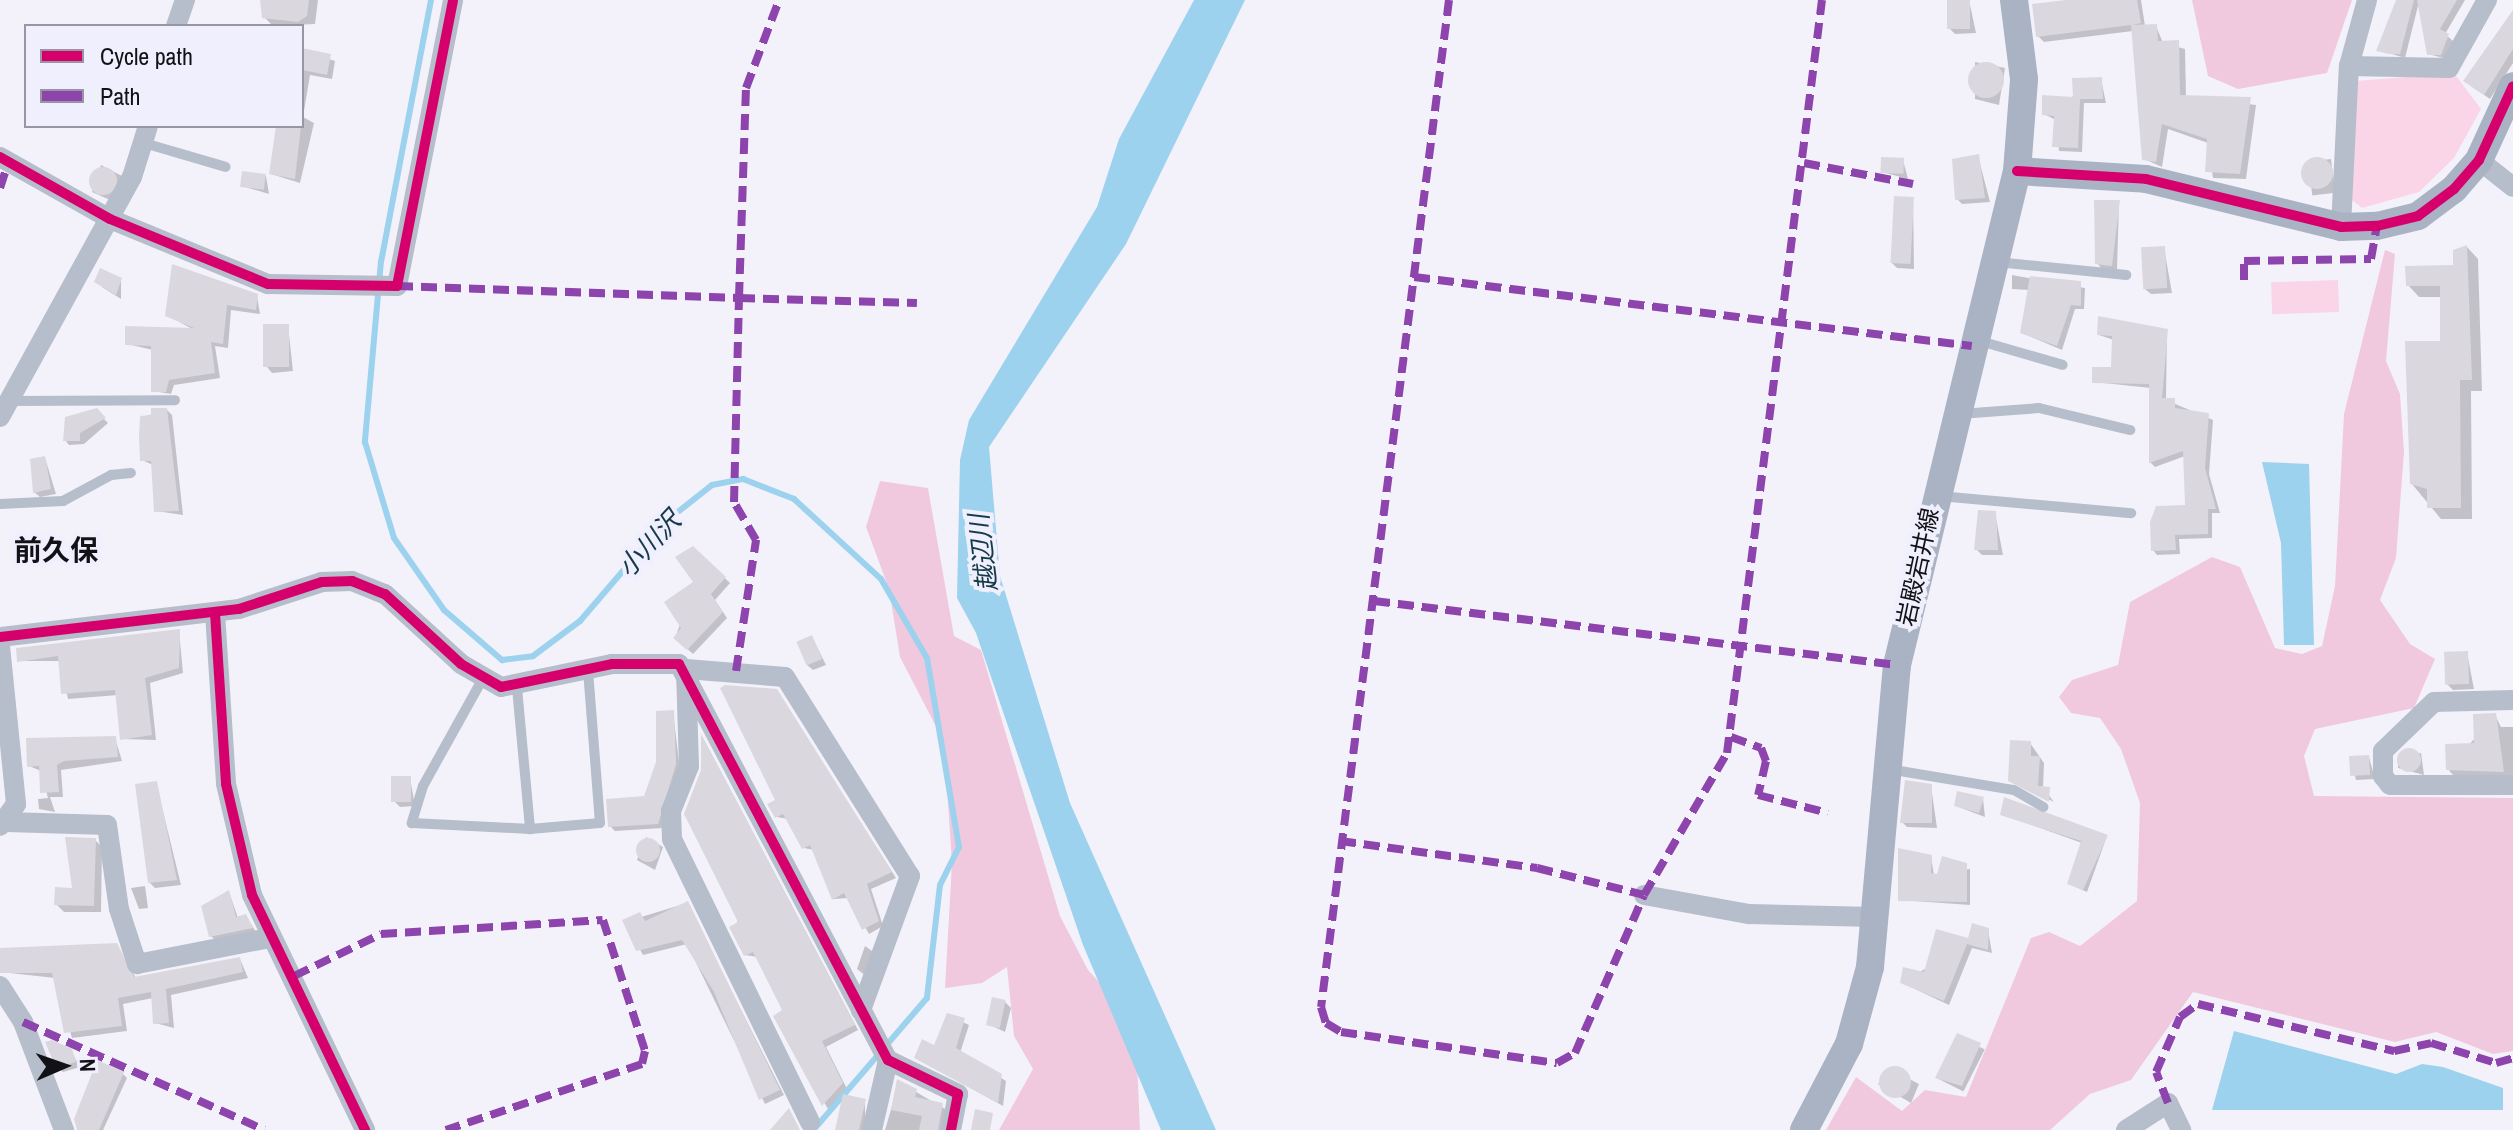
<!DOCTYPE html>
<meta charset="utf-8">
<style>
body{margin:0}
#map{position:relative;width:2513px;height:1130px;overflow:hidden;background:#f3f2fa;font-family:"Archivo Narrow","Noto Sans JP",sans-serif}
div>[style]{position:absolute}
.green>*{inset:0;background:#fad5e8;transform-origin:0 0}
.forest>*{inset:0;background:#f1c9de}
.water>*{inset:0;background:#9cd2ee}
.shadow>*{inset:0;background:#0003;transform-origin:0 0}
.stream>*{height:6px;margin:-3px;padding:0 3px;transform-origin:3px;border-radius:3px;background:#9cd2ee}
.building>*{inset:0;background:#dad8de;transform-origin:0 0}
.round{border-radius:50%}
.lane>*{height:10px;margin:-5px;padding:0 5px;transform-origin:5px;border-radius:5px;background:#b6bdcb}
.street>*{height:20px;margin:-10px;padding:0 10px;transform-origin:10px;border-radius:10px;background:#b6bdcb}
.secondary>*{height:28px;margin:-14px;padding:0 14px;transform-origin:14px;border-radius:14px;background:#aab3c4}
.quiet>*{height:8px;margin-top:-4px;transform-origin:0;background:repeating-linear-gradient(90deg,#8e44ad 0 16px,transparent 0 24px)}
.cycleway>*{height:10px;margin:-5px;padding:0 5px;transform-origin:5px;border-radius:5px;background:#d6006c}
span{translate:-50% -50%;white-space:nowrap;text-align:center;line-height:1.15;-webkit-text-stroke:8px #f0effd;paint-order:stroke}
.street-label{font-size:24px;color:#121116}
.water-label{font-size:26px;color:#143948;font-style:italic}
.quarter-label{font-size:28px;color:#121116;font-weight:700}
.legend{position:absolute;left:24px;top:24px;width:280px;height:104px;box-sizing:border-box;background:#f0effd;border:2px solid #9796a1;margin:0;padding:10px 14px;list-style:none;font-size:24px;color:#121116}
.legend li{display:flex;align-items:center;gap:16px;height:40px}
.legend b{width:40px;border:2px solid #9796a1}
.north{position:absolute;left:24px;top:1026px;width:80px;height:80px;-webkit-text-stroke:6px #f0effd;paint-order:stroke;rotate:88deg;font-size:22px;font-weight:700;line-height:32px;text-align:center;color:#121116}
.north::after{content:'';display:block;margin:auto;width:28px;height:36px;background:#121116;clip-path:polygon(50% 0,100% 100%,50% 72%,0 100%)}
</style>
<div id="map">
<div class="green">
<div style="clip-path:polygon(2454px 73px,2481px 109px,2454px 158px,2419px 192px,2362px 208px,2352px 200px,2356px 81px)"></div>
<div style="left:2338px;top:280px;width:32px;height:67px;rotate:88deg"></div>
</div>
<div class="forest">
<div style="clip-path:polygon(2192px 0,2352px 0,2327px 73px,2238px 89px,2208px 76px)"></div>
<div style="clip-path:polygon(2385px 250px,2395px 254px,2386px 361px,2400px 394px,2404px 452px,2396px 558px,2380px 600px,2410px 644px,2435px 659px,2414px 708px,2315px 729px,2304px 756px,2314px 796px,2513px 798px,2513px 1051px,2493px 1054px,2436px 1032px,2395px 1042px,2193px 992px,2131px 1080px,2090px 1094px,2050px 1130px,1826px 1130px,1856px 1077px,1902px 1111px,1925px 1090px,1966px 1097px,2031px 938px,2049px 932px,2080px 946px,2137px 901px,2140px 803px,2121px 749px,2100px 718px,2071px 713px,2059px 697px,2072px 680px,2118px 665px,2130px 602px,2212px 557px,2240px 567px,2275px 648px,2302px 654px,2322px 646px,2335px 586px,2344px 414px)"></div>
<div style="clip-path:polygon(880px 481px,928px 488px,954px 636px,981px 650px,1060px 916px,1088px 970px,1111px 995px,1137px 1060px,1140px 1130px,999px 1130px,1033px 1069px,1014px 1036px,1007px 967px,982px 983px,945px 988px,952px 863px,944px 742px,900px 657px,889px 589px,866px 527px)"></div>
</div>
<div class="water">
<div style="clip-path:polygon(1194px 0,1245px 0,1126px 244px,989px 447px,1000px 576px,1070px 803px,1216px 1130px,1161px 1130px,1083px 945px,976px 633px,957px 598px,960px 460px,969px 420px,1097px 207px,1119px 139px)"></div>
<div style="clip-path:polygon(2262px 462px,2309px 464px,2314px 645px,2284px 645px,2281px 543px)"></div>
<div style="clip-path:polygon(2234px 1031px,2396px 1074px,2422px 1064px,2443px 1067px,2503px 1088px,2503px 1110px,2212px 1110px)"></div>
</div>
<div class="shadow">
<div style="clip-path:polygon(266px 0,318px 0,315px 24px,273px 26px,264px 17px)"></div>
<div style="clip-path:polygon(1969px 0,1976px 33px,1955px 34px,1950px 29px)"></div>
<div style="clip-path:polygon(2078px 0,2141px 0,2145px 26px,2156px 26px,2163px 43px,2185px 49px,2186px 97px,2256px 105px,2246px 179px,2213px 178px,2208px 143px,2168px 129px,2162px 167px,2144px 159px,2133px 31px,2044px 42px,2038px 36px)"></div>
<div style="clip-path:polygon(2400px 0,2465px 0,2445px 34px,2453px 41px,2447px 59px,2428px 54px,2419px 2px,2405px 58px,2379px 50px)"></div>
<div style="clip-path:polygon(2513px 13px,2513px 63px,2490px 99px,2471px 86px)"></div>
<div style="clip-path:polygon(302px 50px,335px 61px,332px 79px,310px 75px,303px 117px,314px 123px,300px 183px,271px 174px,278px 126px,302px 126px)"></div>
<div style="clip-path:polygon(1975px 62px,2005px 68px,1999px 105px,1975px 99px)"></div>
<div style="clip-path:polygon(2101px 79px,2106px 103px,2084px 103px,2082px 152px,2059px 151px,2056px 120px,2044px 114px)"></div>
<div style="clip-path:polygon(1978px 156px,1990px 202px,1962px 204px,1957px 199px)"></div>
<div style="left:2331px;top:159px;width:34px;height:23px;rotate:83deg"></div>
<div style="clip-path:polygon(1903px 160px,1908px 179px,1882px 172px)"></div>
<div style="clip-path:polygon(101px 165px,122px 176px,110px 200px,92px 192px)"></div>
<div style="clip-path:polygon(266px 176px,269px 194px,242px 186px)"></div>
<div style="clip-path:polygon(1913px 199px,1914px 269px,1897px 268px,1891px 262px)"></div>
<div style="clip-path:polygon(2119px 202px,2117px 270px,2102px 269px,2097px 263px)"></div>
<div style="clip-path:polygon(2467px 247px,2478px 259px,2482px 391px,2471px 391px,2472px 519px,2441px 519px,2412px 484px,2442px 343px,2442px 297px,2419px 297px,2408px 285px,2455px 267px)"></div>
<div style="clip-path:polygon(2164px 248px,2172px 293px,2151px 294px,2145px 289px)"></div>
<div style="clip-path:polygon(2012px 275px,2085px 288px,2084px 309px,2075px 309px,2062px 350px,2022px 333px,2029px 290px,2012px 289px)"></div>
<div style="clip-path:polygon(121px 279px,121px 299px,102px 287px)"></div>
<div style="clip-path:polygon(257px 296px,260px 314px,231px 310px,228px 348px,215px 346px,220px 378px,174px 385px,171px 394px,153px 391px,153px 350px,127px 344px,194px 330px,167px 315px)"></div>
<div style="clip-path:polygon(288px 326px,293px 371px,272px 373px,267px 367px)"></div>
<div style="clip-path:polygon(2167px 331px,2166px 400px,2213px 420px,2209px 474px,2220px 513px,2212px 513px,2212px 538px,2179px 539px,2180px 554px,2157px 555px,2153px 550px,2187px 507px,2185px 456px,2155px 467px,2150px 462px,2151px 388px,2094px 382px,2112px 369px,2114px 340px,2099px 335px)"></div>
<div style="clip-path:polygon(167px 410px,172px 415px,183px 515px,156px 511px,153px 465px,142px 460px,142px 417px)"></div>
<div style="clip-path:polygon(96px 411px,108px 423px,84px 444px,69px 445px,65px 440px)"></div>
<div style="clip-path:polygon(45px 458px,56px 494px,40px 497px,34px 492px)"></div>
<div style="clip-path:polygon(1995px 513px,2003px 555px,1982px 555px,1976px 549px)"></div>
<div style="clip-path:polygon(693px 548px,730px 583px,715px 600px,727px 618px,693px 654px,675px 638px,696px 582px)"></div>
<div style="clip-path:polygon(179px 631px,183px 673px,150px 683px,156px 740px,122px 739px,118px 695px,68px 699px,60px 661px,19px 661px)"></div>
<div style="clip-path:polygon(812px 637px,826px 665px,813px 670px,807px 665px)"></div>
<div style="clip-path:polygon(2467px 653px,2474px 689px,2453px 690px,2447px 684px)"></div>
<div style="clip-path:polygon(777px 691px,896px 878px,871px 889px,883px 926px,869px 934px,849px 898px,834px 899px,814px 850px,804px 848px,788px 819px,777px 817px)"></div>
<div style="clip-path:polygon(673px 712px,680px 770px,663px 828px,615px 831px,610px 826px,646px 798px)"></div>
<div style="clip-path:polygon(2495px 715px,2501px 727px,2513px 727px,2513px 775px,2453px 775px,2448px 769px)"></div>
<div style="clip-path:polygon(115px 738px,122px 761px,61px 770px,63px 797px,50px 797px,55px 812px,39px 809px,38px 799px,48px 798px,41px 771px,29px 766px)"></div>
<div style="clip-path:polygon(703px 738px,858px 1030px,826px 1047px,847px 1089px,828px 1109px,775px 1017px,784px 1010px,758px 957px,745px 955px,703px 771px)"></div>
<div style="clip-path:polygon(2030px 743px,2044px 763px,2043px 788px,2054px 802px,2012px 781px)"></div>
<div style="clip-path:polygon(2421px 753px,2424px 775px,2398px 768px,2398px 758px)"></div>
<div style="clip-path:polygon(2369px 757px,2375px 779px,2356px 780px,2351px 758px)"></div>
<div style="clip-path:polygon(410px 778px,415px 806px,400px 807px,394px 801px)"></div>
<div style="clip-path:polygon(156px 783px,181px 885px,155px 888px,150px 883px)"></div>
<div style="clip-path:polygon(1931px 786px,1937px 828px,1907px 827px,1902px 822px)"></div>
<div style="clip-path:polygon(1983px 799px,1985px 817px,1956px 806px)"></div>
<div style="clip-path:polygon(2002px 814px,2107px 836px,2087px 892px,2069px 884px,2082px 843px)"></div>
<div style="clip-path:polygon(646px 837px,663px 847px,655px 870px,637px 860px)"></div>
<div style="clip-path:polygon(95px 840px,102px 847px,101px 912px,64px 912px,56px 904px,75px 890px)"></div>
<div style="clip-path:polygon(1931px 857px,1934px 875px,1970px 869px,1970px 905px,1900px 900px)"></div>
<div style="clip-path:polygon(145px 886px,148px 908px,139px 909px,131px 888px)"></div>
<div style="clip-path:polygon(229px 892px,238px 918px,246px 916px,256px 932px,215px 940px,211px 936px)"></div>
<div style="clip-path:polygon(687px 903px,784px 1095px,765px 1104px,687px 944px,643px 955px,625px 922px)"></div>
<div style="clip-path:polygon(1988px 930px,1992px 953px,1972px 948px,1949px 1005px,1902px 983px)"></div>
<div style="clip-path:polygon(116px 945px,136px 978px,240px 959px,248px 978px,171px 995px,174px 1028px,155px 1023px,153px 998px,123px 1004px,127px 1031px,72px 1038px,55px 978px,1px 972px,0 950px)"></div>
<div style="clip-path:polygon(865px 946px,875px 953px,866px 976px,857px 969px)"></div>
<div style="clip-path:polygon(1005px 1002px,1011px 1008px,1005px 1032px,988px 1024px)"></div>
<div style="clip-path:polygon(948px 1015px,969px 1025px,960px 1053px,1006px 1081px,1003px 1106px,916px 1058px,935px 1048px)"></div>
<div style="left:1958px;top:1036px;width:30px;height:47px;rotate:27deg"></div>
<div style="clip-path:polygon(71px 1051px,80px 1067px,63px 1072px,57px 1066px)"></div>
<div style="clip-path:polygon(1888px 1068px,1919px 1084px,1911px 1103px,1878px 1084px)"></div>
<div style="clip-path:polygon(123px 1074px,127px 1078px,103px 1130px,79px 1130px)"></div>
<div style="clip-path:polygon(899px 1082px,947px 1110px,946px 1130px,885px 1130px)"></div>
<div style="clip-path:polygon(865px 1100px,865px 1130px,837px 1130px)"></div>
</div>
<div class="stream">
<div style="left:431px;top:0;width:266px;rotate:100.8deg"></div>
<div style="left:381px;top:261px;width:182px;rotate:95.1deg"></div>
<div style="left:365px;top:442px;width:100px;rotate:73.2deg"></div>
<div style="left:394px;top:538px;width:88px;rotate:55.2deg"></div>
<div style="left:444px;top:610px;width:77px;rotate:40.8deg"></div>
<div style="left:502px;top:660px;width:31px;rotate:-7deg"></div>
<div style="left:533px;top:656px;width:59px;rotate:-36.7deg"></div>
<div style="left:580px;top:621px;width:129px;rotate:-49.4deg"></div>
<div style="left:664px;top:523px;width:61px;rotate:-38.4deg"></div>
<div style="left:712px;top:485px;width:32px;rotate:-11deg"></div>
<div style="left:743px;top:479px;width:55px;rotate:21.4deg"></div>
<div style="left:794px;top:499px;width:118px;rotate:42.6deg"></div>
<div style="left:881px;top:579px;width:91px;rotate:59.8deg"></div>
<div style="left:927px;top:658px;width:192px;rotate:80.4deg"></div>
<div style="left:959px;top:847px;width:42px;rotate:116.6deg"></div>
<div style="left:940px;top:885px;width:114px;rotate:96.6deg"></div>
<div style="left:927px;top:998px;width:170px;rotate:130.7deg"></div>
</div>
<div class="building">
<div style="clip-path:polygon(260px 0,309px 0,307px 16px,298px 22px,262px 18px)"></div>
<div style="left:1947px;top:0;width:23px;height:29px"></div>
<div style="clip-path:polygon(2066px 0,2137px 0,2141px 23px,2132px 25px,2157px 24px,2158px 41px,2179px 40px,2180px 95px,2251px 97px,2240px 174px,2205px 172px,2207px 139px,2162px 124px,2156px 162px,2142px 160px,2131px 25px,2036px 37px,2032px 4px)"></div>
<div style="clip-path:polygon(2396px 0,2414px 0,2400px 54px,2389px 54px,2376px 51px)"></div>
<div style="clip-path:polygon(2417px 0,2457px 0,2440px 29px,2449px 34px,2441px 55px,2427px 55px)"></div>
<div style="clip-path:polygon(2513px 10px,2513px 49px,2484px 95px,2463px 81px)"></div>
<div style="clip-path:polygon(302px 48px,331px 54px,327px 75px,302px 70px)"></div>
<div class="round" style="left:1968px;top:62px;width:36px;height:36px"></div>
<div style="clip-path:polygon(2102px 77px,2103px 99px,2080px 99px,2078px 148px,2052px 147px,2054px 116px,2042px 115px,2042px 95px,2073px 97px,2072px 78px)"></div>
<div style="clip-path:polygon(276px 126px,301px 126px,295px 179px,269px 174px)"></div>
<div style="clip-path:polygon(1979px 154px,1985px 198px,1955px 200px,1952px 159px)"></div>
<div class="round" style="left:2301px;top:157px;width:32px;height:32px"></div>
<div style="left:1881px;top:157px;width:23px;height:16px;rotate:2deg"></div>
<div class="round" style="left:89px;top:167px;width:28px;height:28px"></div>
<div style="left:242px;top:171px;width:24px;height:16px;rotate:7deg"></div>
<div style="left:1894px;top:196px;width:20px;height:67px;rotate:3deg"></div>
<div style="clip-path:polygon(2094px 200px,2120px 200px,2112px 266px,2095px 264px)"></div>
<div style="clip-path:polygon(2467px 245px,2472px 380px,2460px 380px,2461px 508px,2427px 508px,2427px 489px,2410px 484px,2405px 341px,2440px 341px,2440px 286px,2406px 286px,2405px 266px,2453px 265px,2453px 250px)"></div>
<div style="left:2165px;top:246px;width:42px;height:24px;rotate:87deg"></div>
<div style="clip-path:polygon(172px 264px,258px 294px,256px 310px,227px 305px,223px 344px,211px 342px,215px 373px,169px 380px,166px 392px,151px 392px,151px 346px,125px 345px,125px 326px,194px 328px,165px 316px)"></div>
<div style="clip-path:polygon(100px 268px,122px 278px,116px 295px,94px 282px)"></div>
<div style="clip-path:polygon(2030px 276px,2081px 281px,2081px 306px,2071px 305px,2057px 346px,2020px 333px)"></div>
<div style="clip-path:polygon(2098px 316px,2168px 329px,2162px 398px,2175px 398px,2175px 408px,2209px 413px,2205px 468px,2216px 509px,2208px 509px,2208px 534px,2175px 535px,2176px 550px,2151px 551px,2150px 522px,2156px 506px,2185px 505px,2183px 451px,2149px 463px,2149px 384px,2092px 383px,2092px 367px,2111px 367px,2112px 336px,2097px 335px)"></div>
<div style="left:289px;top:324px;width:43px;height:26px;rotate:90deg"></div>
<div style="clip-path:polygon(97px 408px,106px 418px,80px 433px,80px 441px,63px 441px,65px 417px)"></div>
<div style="clip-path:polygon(151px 408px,167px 408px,179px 511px,154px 512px,151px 461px,140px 461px,139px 438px,140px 416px,151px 415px)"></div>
<div style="clip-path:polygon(45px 456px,51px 489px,33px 493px,30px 459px)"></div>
<div style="clip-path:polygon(1978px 510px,1996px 511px,1998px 550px,1974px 550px)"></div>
<div style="clip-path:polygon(693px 546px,726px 577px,711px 594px,723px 612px,687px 650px,673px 638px,681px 628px,664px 602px,693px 582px,675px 557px)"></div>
<div style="clip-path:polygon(180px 629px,179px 668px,145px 678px,152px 735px,120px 740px,115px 690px,61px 694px,58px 656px,17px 662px,16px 648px)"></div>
<div style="left:812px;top:635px;width:26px;height:17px;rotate:67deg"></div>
<div style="left:2468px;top:651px;width:33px;height:24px;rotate:88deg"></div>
<div style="clip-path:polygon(725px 685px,777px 689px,892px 872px,867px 884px,879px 921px,862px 930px,844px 893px,832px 900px,810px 845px,802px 849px,783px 814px,775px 818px,767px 804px,775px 800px,720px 688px)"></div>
<div style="clip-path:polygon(674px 710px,676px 764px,658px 824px,608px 827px,606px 799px,644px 796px,656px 762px,656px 711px)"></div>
<div style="clip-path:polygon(2496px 713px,2504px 772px,2446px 770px,2445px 744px,2474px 743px,2473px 714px)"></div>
<div style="clip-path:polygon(701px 734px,855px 1025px,822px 1041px,843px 1083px,822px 1106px,773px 1016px,782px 1010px,753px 952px,744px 956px,729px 927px,738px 922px,684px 814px,701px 770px)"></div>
<div style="clip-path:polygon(116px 736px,118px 757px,64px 761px,57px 765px,59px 792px,40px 793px,39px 766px,27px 767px,26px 738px)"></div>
<div style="clip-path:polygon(2010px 740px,2031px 741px,2031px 756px,2040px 756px,2038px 786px,2050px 787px,2049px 802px,2008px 781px)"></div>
<div class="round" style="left:2397px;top:748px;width:24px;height:24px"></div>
<div style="left:2369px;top:755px;width:20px;height:20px;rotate:87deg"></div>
<div style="left:391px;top:776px;width:20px;height:26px"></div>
<div style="clip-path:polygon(1905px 780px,1932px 784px,1932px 823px,1900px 823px)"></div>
<div style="clip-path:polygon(157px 781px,177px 880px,148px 883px,135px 784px)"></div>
<div style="clip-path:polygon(1957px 791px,1984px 797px,1979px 813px,1954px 806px)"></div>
<div style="clip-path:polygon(2004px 797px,2108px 835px,2083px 890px,2067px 884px,2081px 841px,2000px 815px)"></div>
<div style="clip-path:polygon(65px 837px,96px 838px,94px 906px,54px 905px,55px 887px,72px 888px)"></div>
<div class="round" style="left:636px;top:838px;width:24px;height:24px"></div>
<div style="clip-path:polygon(1898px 848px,1932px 855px,1931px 873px,1937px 874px,1942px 856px,1967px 863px,1967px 902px,1898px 901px)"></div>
<div style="clip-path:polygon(229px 890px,236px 917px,246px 914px,253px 928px,209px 937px,201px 906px)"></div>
<div style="clip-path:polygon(688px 901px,780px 1090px,759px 1100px,714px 992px,682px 940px,636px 951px,622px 920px,640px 912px,645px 921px)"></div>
<div style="clip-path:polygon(1972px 923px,1989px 928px,1988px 950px,1967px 944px,1944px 1001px,1900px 983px,1903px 967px,1924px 972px,1936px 929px,1968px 938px)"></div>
<div style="clip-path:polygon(117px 943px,134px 977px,240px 957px,243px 972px,166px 989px,169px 1023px,153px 1024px,151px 992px,118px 998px,122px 1026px,64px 1033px,52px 973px,0 973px,0 948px)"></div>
<div style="left:992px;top:997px;width:14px;height:29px;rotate:12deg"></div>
<div style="clip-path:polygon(947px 1013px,965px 1018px,956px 1048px,1002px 1074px,998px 1103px,914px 1058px,922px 1039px,934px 1045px)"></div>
<div style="clip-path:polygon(1957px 1033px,1981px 1043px,1962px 1086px,1935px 1078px)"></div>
<div style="clip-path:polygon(52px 1040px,72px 1049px,76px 1062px,56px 1068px,45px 1042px)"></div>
<div style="clip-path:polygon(97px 1060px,124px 1072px,99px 1130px,77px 1130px,74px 1119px)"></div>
<div class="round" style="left:1879px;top:1066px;width:32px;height:32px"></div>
<div style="clip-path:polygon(897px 1079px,917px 1089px,915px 1097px,943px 1103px,938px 1130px,919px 1130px,922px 1116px,891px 1110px)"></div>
<div style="clip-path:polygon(843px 1094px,866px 1099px,859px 1130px,835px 1130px)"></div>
<div style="clip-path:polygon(789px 1108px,800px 1130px,770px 1130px)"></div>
<div style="clip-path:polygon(975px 1109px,993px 1113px,990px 1130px,971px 1130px)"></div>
</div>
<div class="lane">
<div style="left:144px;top:143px;width:85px;rotate:16.3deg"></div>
<div style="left:1996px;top:262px;width:131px;rotate:5.7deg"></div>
<div style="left:1980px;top:341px;width:86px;rotate:16.1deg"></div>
<div style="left:8px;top:401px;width:167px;rotate:-0.3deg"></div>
<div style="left:1960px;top:414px;width:79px;rotate:-4.3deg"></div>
<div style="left:2039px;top:408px;width:94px;rotate:13.6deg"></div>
<div style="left:1939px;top:496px;width:193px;rotate:5.1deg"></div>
<div style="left:0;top:504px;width:63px;rotate:-2.7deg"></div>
<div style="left:63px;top:501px;width:55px;rotate:-28.4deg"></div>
<div style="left:111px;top:475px;width:20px;rotate:-6deg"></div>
<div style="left:482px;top:680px;width:121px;rotate:119.1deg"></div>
<div style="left:423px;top:786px;width:39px;rotate:107deg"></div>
<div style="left:412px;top:823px;width:118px;rotate:2.9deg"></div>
<div style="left:530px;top:829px;width:70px;rotate:-4.9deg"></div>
<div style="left:600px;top:823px;width:153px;rotate:-94.5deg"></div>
<div style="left:517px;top:688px;width:142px;rotate:84.7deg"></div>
<div style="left:1888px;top:769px;width:128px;rotate:9.5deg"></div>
<div style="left:2014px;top:790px;width:34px;rotate:30deg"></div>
</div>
<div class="street">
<div style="left:176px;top:26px;width:28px;rotate:-71deg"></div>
<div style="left:2349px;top:66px;width:100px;rotate:1.1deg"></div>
<div style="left:2449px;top:68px;width:78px;rotate:-60.8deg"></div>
<div style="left:0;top:157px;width:126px;rotate:29.4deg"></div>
<div style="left:110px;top:219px;width:171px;rotate:22.4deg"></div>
<div style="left:268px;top:284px;width:129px;rotate:0.9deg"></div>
<div style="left:397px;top:286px;width:291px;rotate:-78.9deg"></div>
<div style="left:2479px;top:160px;width:43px;rotate:38.5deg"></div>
<div style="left:2341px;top:227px;width:161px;rotate:-87.2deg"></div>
<div style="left:2349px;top:66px;width:68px;rotate:-74.7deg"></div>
<div style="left:0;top:417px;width:274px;rotate:-61.2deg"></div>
<div style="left:132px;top:177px;width:53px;rotate:-72.6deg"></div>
<div style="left:215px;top:613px;width:171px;rotate:86.3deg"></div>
<div style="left:226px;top:784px;width:114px;rotate:76.8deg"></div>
<div style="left:252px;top:895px;width:261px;rotate:64.3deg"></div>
<div style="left:0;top:637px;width:241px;rotate:-6.7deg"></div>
<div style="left:239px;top:609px;width:87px;rotate:-18deg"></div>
<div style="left:322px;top:582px;width:30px;rotate:-2deg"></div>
<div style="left:352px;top:581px;width:35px;rotate:22deg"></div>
<div style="left:385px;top:594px;width:103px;rotate:42.6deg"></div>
<div style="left:461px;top:664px;width:46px;rotate:29.9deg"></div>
<div style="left:501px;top:687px;width:113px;rotate:-11.7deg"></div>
<div style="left:612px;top:664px;width:67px"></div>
<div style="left:679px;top:664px;width:448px;rotate:62.2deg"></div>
<div style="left:888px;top:1060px;width:78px;rotate:25.9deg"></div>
<div style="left:958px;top:1094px;width:37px;rotate:101deg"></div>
<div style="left:0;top:646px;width:159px;rotate:84.2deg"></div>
<div style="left:16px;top:804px;width:27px;rotate:126deg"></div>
<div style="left:2513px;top:700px;width:79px;rotate:178.5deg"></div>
<div style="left:2434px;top:702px;width:71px;rotate:136.1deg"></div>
<div style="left:2383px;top:751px;width:25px;rotate:90deg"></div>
<div style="left:2383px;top:776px;width:11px;rotate:52deg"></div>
<div style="left:2390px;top:785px;width:123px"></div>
<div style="left:7px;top:822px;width:100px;rotate:1.7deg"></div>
<div style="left:107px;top:825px;width:85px;rotate:81.9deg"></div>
<div style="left:119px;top:909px;width:58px;rotate:71.9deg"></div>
<div style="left:137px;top:964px;width:136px;rotate:-11.1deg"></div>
<div style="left:1644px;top:895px;width:107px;rotate:10.3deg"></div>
<div style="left:1749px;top:914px;width:126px;rotate:1.4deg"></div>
<div style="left:0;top:986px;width:43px;rotate:57.4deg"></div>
<div style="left:23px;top:1022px;width:116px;rotate:69.2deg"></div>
<div style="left:810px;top:1122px;width:315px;rotate:-116deg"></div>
<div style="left:672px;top:839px;width:28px;rotate:-92deg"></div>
<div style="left:671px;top:811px;width:48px;rotate:-68.2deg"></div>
<div style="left:689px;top:766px;width:97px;rotate:-91.8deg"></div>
<div style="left:686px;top:669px;width:99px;rotate:4.6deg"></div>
<div style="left:785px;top:677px;width:235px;rotate:57.9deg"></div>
<div style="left:910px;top:876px;width:143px;rotate:110.1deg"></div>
<div style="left:872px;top:1130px;width:72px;rotate:-77.1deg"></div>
<div style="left:2126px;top:1130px;width:50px;rotate:-32.7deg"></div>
<div style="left:2168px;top:1103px;width:30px;rotate:64deg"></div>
</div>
<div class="secondary">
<div style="left:2017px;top:171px;width:129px;rotate:3.5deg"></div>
<div style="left:2146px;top:179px;width:201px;rotate:13.8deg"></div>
<div style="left:2341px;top:227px;width:36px;rotate:-2deg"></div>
<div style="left:2377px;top:226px;width:42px;rotate:-13.7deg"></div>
<div style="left:2418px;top:216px;width:45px;rotate:-36.9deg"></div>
<div style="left:2454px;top:189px;width:38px;rotate:-49deg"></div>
<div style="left:2479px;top:160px;width:81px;rotate:-65.3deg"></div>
<div style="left:1804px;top:1130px;width:97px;rotate:-62.4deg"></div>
<div style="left:1849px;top:1044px;width:80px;rotate:-74.7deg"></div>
<div style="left:1870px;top:967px;width:303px;rotate:-84.9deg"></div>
<div style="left:1897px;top:665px;width:508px;rotate:-76.35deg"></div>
<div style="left:2017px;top:171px;width:92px;rotate:-85.6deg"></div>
<div style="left:2024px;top:79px;width:80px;rotate:-97.2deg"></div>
</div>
<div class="quiet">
<div style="left:1449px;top:0;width:1015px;rotate:97.24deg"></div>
<div style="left:1321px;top:1007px;width:17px;rotate:73deg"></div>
<div style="left:1326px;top:1023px;width:17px;rotate:31deg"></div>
<div style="left:1341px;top:1032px;width:218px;rotate:8.2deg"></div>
<div style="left:1557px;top:1063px;width:21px;rotate:-29deg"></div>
<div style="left:1575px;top:1053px;width:172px;rotate:-66.4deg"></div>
<div style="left:1644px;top:895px;width:164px;rotate:-59.7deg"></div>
<div style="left:1727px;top:753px;width:759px;rotate:-82.81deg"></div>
<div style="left:1804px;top:163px;width:111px;rotate:10.9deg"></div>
<div style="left:0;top:188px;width:26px;rotate:-72deg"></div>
<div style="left:1414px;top:277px;width:562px;rotate:7.05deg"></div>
<div style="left:2244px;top:280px;width:19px;rotate:-90deg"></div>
<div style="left:2244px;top:261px;width:127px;rotate:-0.9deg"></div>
<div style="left:2371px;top:259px;width:34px;rotate:-80deg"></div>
<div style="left:397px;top:286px;width:342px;rotate:2deg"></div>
<div style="left:739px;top:298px;width:210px;rotate:-88.1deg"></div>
<div style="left:746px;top:88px;width:94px;rotate:-69.4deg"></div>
<div style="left:1374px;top:601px;width:527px;rotate:6.98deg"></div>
<div style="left:736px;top:671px;width:133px;rotate:-81.3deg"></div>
<div style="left:756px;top:540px;width:44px;rotate:-120.1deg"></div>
<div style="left:734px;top:502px;width:204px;rotate:-88.6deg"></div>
<div style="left:739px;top:298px;width:178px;rotate:1.6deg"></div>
<div style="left:1731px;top:737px;width:32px;rotate:20deg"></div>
<div style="left:1761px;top:748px;width:14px;rotate:69deg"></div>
<div style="left:1766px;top:761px;width:35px;rotate:103deg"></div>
<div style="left:1758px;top:795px;width:72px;rotate:14.4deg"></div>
<div style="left:1340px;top:841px;width:199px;rotate:7.8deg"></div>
<div style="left:1537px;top:868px;width:110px;rotate:14.2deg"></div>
<div style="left:294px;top:976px;width:97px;rotate:-25.8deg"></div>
<div style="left:381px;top:934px;width:222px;rotate:-3.6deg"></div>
<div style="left:603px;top:920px;width:138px;rotate:72.2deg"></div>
<div style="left:645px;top:1051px;width:13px;rotate:103deg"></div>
<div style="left:642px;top:1064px;width:207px;rotate:161.4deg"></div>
<div style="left:23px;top:1022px;width:264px;rotate:24.1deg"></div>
<div style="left:2168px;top:1103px;width:33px;rotate:-111deg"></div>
<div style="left:2156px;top:1072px;width:60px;rotate:-66.4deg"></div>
<div style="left:2180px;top:1017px;width:22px;rotate:-36deg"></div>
<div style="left:2198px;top:1004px;width:202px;rotate:13.5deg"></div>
<div style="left:2394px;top:1051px;width:38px;rotate:-12deg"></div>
<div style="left:2431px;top:1043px;width:68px;rotate:17.1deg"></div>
<div style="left:2496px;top:1063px;width:18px;rotate:-16deg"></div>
</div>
<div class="cycleway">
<div style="left:0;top:157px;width:126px;rotate:29.4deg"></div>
<div style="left:110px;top:219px;width:171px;rotate:22.4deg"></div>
<div style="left:268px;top:284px;width:129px;rotate:0.9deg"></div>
<div style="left:397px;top:286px;width:291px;rotate:-78.9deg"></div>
<div style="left:2017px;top:171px;width:129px;rotate:3.5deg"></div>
<div style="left:2146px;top:179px;width:201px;rotate:13.8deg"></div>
<div style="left:2341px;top:227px;width:36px;rotate:-2deg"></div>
<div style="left:2377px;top:226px;width:42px;rotate:-13.7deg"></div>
<div style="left:2418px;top:216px;width:45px;rotate:-36.9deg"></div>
<div style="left:2454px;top:189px;width:38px;rotate:-49deg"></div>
<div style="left:2479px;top:160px;width:81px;rotate:-65.3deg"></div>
<div style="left:215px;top:613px;width:171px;rotate:86.3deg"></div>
<div style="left:226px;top:784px;width:114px;rotate:76.8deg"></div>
<div style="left:252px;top:895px;width:261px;rotate:64.3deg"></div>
<div style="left:0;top:637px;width:241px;rotate:-6.7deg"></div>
<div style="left:239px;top:609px;width:87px;rotate:-18deg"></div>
<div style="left:322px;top:582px;width:30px;rotate:-2deg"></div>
<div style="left:352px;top:581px;width:35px;rotate:22deg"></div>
<div style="left:385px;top:594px;width:103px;rotate:42.6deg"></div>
<div style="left:461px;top:664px;width:46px;rotate:29.9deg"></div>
<div style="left:501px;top:687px;width:113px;rotate:-11.7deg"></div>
<div style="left:612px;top:664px;width:67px"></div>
<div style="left:679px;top:664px;width:448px;rotate:62.2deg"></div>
<div style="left:888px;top:1060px;width:78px;rotate:25.9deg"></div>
<div style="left:958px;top:1094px;width:37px;rotate:101deg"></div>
</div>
<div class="street-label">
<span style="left:1918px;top:567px;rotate:-78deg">岩殿岩井線</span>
</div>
<div class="water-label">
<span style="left:649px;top:544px;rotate:-47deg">小川沢</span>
<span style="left:983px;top:553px;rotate:-97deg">越辺川</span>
</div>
<div class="quarter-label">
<span style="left:56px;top:550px">前久保</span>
</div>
<ul class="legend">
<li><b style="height:10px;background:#d6006c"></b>Cycle path</li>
<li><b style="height:10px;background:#8e44ad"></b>Path</li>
</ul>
<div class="north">N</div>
</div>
